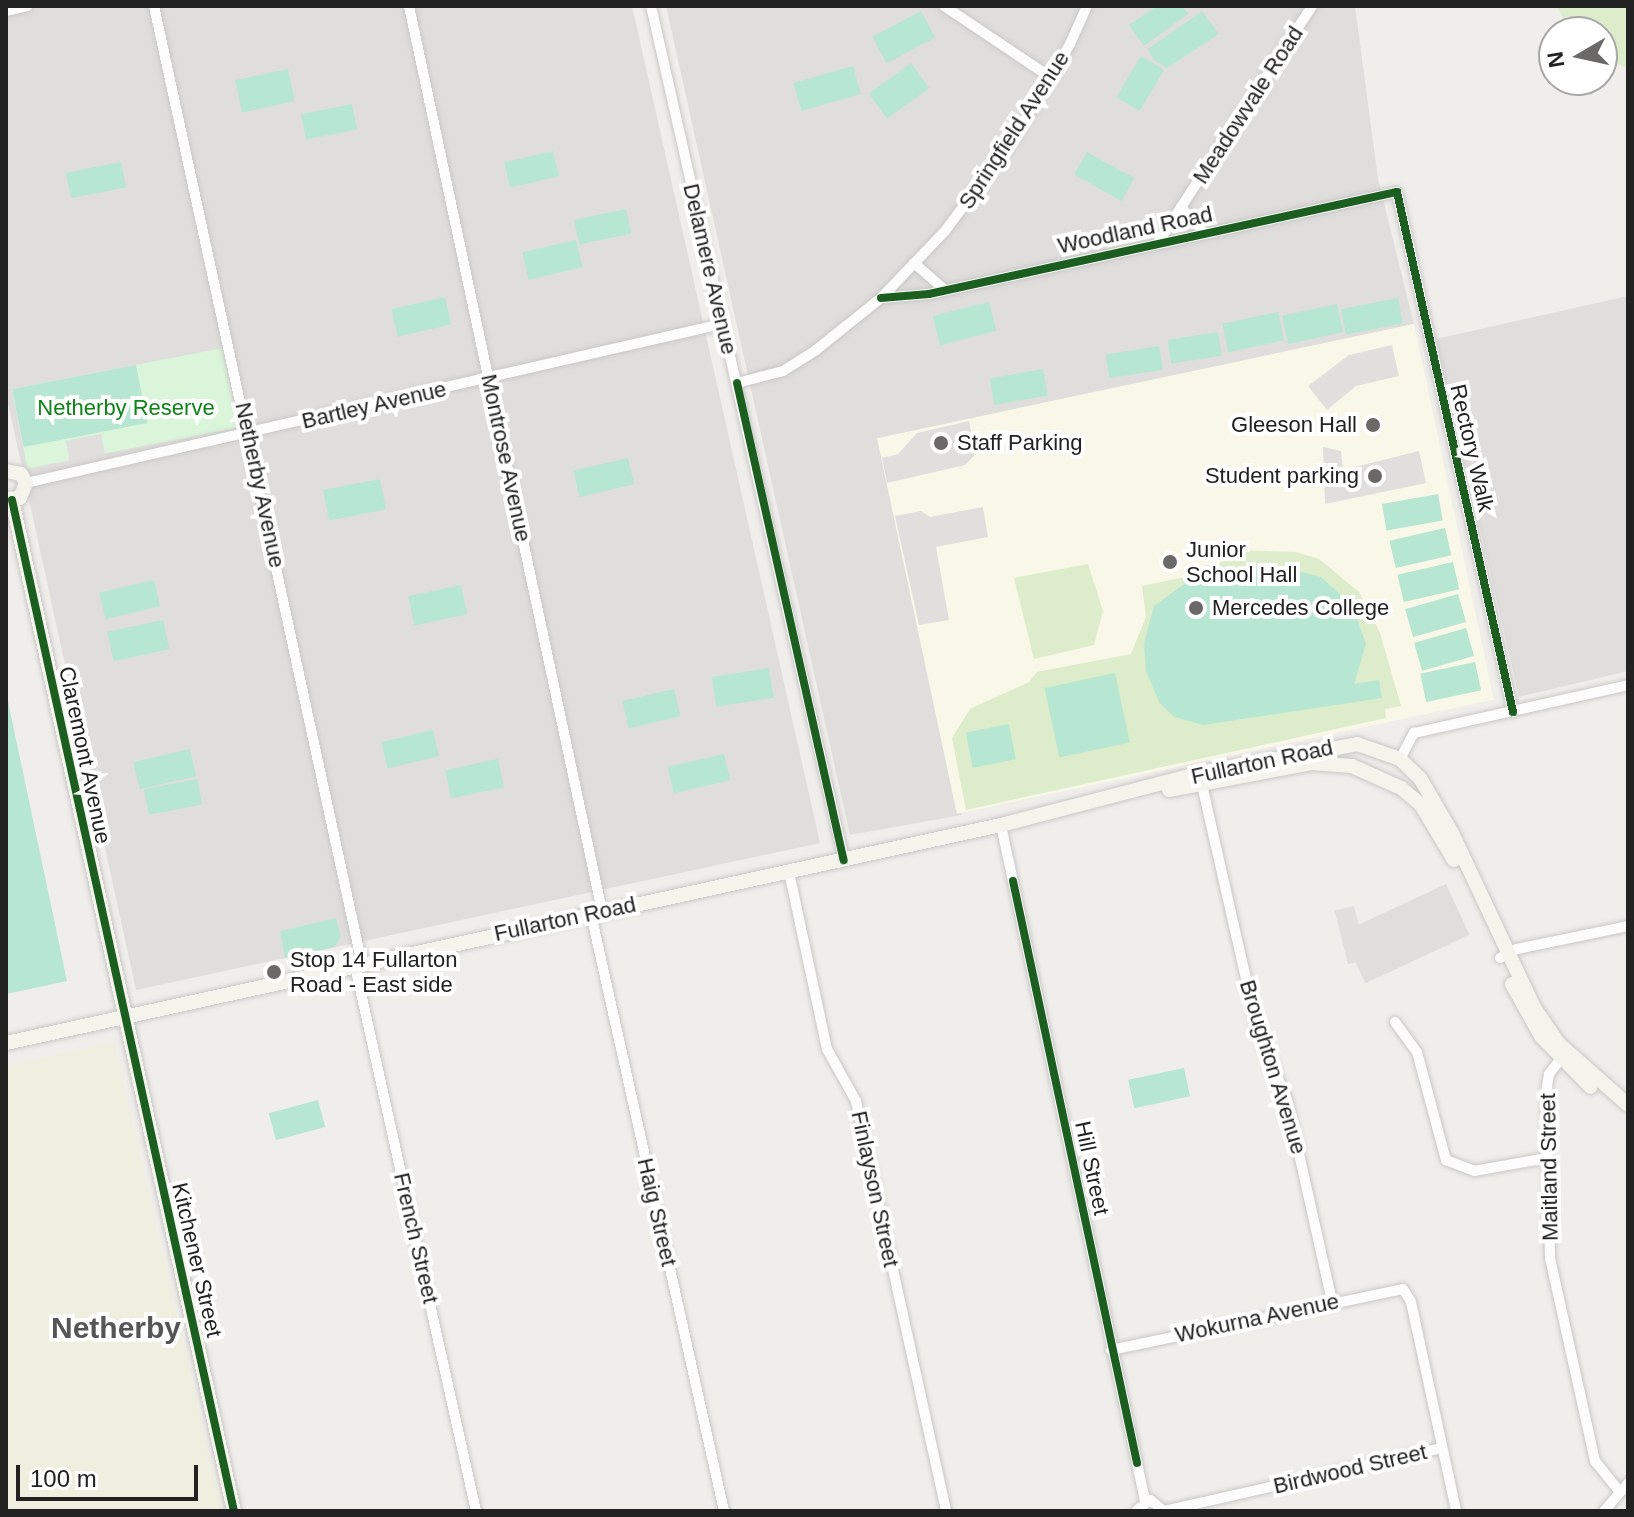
<!DOCTYPE html>
<style>
body{margin:0}
#map{position:relative;width:1634px;height:1517px;overflow:hidden;background:#f0eeeb;font-family:Helvetica,sans-serif}
div>[style]{position:absolute}
.residential>*{inset:0;background:#dfdedc;transform-origin:0 0}
.education>*{inset:0;background:#f8f7e8;transform-origin:0 0}
.farmland>*{inset:0;background:#efefdf}
.grass>*{inset:0;background:#ddeccb}
.park>*{inset:0;background:#daf5da;transform-origin:0 0}
.pitch>*{inset:0;background:#b7e6d2;transform-origin:0 0}
.parking>*{inset:0;background:#e0dfde;transform-origin:0 0}
.roads{filter:drop-shadow(0 0 2px #c9c8c7) drop-shadow(0 0 2px #c9c8c7)}
.street>*{height:10px;margin:-5px;padding:0 5px;transform-origin:5px;border-radius:5px;background:#fdfcfc}
.secondary>*{height:14px;margin:-7px;padding:0 7px;transform-origin:7px;border-radius:7px;background:#f4f4ed}
.cycleway>*{height:8px;margin:-4px;padding:0 4px;transform-origin:4px;border-radius:4px;background:#1b5e20}
.dots>*{width:22px;height:22px;translate:-50% -50%;box-sizing:border-box;border:4px solid #fff;border-radius:50%}
span{translate:-50% -50%;white-space:nowrap;text-align:center;line-height:1.15;-webkit-text-stroke:8px #fff;paint-order:stroke}
.street-label{font-size:22px;color:#222}
.park-label{font-size:22px;color:#0c8416}
.poi-label{font-size:22px;color:#222}
.right{translate:-100% -50%;text-align:right}
.left{translate:0 -50%;text-align:left}
.district-label{font-size:30px;color:#555;font-weight:700}
.frame{position:absolute;inset:0;border:8px solid #222;pointer-events:none}
.north{position:absolute;left:1538px;top:16px;width:80px;height:80px;box-sizing:border-box;background:#fff;border:2px solid #a7a7a7;border-radius:50%;rotate:261deg;font-size:22px;font-weight:700;line-height:32px;text-align:center;color:#222}
.north::after{content:'';display:block;margin:auto;width:28px;height:36px;background:#6a6968;clip-path:polygon(50% 0,100% 100%,50% 72%,0 100%)}
.scale{position:absolute;left:16px;top:1465px;width:182px;height:36px;box-sizing:border-box;border:4px solid #222;border-top:0;padding-left:10px;font-size:24px;line-height:28px;white-space:nowrap;color:#222;-webkit-text-stroke:6px #fff;paint-order:stroke}
</style>
<div id="map">
<div class="residential">
<div style="clip-path:polygon(6px 6px,632px 6px,820px 843px,136px 990px,6px 394px)"></div>
<div style="clip-path:polygon(666px 6px,1355px 6px,1378px 179px,1414px 324px,878px 442px,962px 815px,850px 835px)"></div>
<div style="clip-path:polygon(1628px 296px,1628px 671px,1519px 697px,1436px 339px)"></div>
<div style="left:1446px;top:884px;width:56px;height:115px;rotate:65deg"></div>
</div>
<div class="education">
<div style="left:1414px;top:324px;width:384px;height:549px;rotate:78deg"></div>
</div>
<div class="farmland">
<div style="clip-path:polygon(114px 1042px,222px 1511px,6px 1511px,6px 1066px)"></div>
</div>
<div class="grass">
<div style="clip-path:polygon(1556px 6px,1628px 6px,1628px 69px,1602px 55px,1602px 32px,1571px 32px)"></div>
<div style="clip-path:polygon(1235px 550px,1295px 552px,1319px 559px,1359px 592px,1380px 633px,1401px 706px,1385px 709px,1386px 718px,966px 810px,952px 738px,970px 709px,1029px 682px,1037px 672px,1131px 654px,1146px 617px,1142px 586px,1204px 573px,1204px 566px,1234px 559px)"></div>
<div style="clip-path:polygon(1088px 564px,1103px 611px,1094px 645px,1034px 659px,1014px 578px)"></div>
</div>
<div class="park">
<div style="left:223px;top:348px;width:81px;height:215px;rotate:79deg"></div>
</div>
<div class="pitch">
<div style="clip-path:polygon(1157px 6px,1182px 6px,1188px 14px,1144px 46px,1129px 25px)"></div>
<div style="left:921px;top:11px;width:30px;height:55px;rotate:62deg"></div>
<div style="clip-path:polygon(1202px 11px,1219px 34px,1167px 68px,1154px 60px,1148px 49px)"></div>
<div style="left:1141px;top:56px;width:27px;height:48px;rotate:31deg"></div>
<div style="left:911px;top:63px;width:31px;height:52px;rotate:54deg"></div>
<div style="left:853px;top:66px;width:29px;height:62px;rotate:74deg"></div>
<div style="left:288px;top:69px;width:33px;height:54px;rotate:78deg"></div>
<div style="left:352px;top:104px;width:26px;height:52px;rotate:79deg"></div>
<div style="left:553px;top:151px;width:26px;height:50px;rotate:77deg"></div>
<div style="left:1087px;top:152px;width:54px;height:26px;rotate:29deg"></div>
<div style="left:121px;top:162px;width:26px;height:56px;rotate:79deg"></div>
<div style="left:626px;top:209px;width:25px;height:53px;rotate:78deg"></div>
<div style="left:576px;top:240px;width:28px;height:55px;rotate:77deg"></div>
<div style="left:445px;top:297px;width:28px;height:55px;rotate:77deg"></div>
<div style="left:1398px;top:298px;width:26px;height:58px;rotate:79deg"></div>
<div style="left:989px;top:302px;width:30px;height:58px;rotate:76deg"></div>
<div style="left:1337px;top:304px;width:29px;height:56px;rotate:78deg"></div>
<div style="left:1278px;top:312px;width:29px;height:57px;rotate:78deg"></div>
<div style="left:1218px;top:332px;width:24px;height:51px;rotate:81deg"></div>
<div style="left:1159px;top:346px;width:24px;height:54px;rotate:81deg"></div>
<div style="left:136px;top:365px;width:59px;height:126px;rotate:79deg"></div>
<div style="left:1043px;top:369px;width:27px;height:54px;rotate:80deg"></div>
<div style="left:628px;top:458px;width:27px;height:56px;rotate:77deg"></div>
<div style="left:380px;top:479px;width:31px;height:58px;rotate:79deg"></div>
<div style="left:1438px;top:494px;width:27px;height:57px;rotate:80deg"></div>
<div style="left:1445px;top:528px;width:28px;height:57px;rotate:77deg"></div>
<div style="left:1453px;top:562px;width:28px;height:57px;rotate:77deg"></div>
<div style="clip-path:polygon(1278px 566px,1321px 577px,1352px 605px,1366px 644px,1354px 684px,1379px 680px,1382px 698px,1203px 725px,1174px 717px,1159px 702px,1146px 671px,1144px 643px,1154px 606px,1187px 582px)"></div>
<div style="left:154px;top:580px;width:27px;height:56px;rotate:77deg"></div>
<div style="left:461px;top:585px;width:30px;height:54px;rotate:78deg"></div>
<div style="left:1458px;top:594px;width:29px;height:55px;rotate:74deg"></div>
<div style="left:163px;top:620px;width:30px;height:57px;rotate:78deg"></div>
<div style="left:1466px;top:628px;width:29px;height:54px;rotate:74deg"></div>
<div style="left:1475px;top:662px;width:29px;height:56px;rotate:78deg"></div>
<div style="left:769px;top:668px;width:30px;height:58px;rotate:81deg"></div>
<div style="left:1115px;top:673px;width:71px;height:72px;rotate:78deg"></div>
<div style="left:674px;top:689px;width:28px;height:53px;rotate:77deg"></div>
<div style="clip-path:polygon(6px 692px,67px 981px,6px 994px)"></div>
<div style="left:1009px;top:724px;width:36px;height:44px;rotate:79deg"></div>
<div style="left:433px;top:730px;width:27px;height:53px;rotate:77deg"></div>
<div style="left:190px;top:749px;width:28px;height:58px;rotate:77deg"></div>
<div style="left:724px;top:754px;width:27px;height:58px;rotate:77deg"></div>
<div style="left:498px;top:759px;width:29px;height:54px;rotate:78deg"></div>
<div style="left:197px;top:779px;width:26px;height:54px;rotate:79deg"></div>
<div style="clip-path:polygon(336px 918px,341px 937px,334px 947px,285px 958px,280px 931px)"></div>
<div style="left:1184px;top:1068px;width:29px;height:57px;rotate:78deg"></div>
<div style="left:318px;top:1100px;width:28px;height:51px;rotate:75deg"></div>
</div>
<div class="parking">
<div style="clip-path:polygon(1392px 345px,1399px 376px,1356px 386px,1327px 410px,1308px 386px,1349px 355px)"></div>
<div style="clip-path:polygon(969px 421px,976px 454px,965px 465px,887px 483px,882px 458px,898px 454px,917px 433px)"></div>
<div style="left:101px;top:434px;width:20px;height:36px;rotate:79deg"></div>
<div style="clip-path:polygon(1323px 447px,1341px 451px,1343px 470px,1419px 451px,1426px 483px,1325px 504px)"></div>
<div style="clip-path:polygon(983px 507px,988px 537px,936px 547px,949px 620px,919px 625px,895px 516px,921px 511px,930px 517px)"></div>
<div style="left:1354px;top:906px;width:55px;height:20px;rotate:76deg"></div>
</div>
<div class="roads">
<div class="street">
<div style="left:154px;top:6px;width:980px;rotate:77.75deg"></div>
<div style="left:409px;top:6px;width:925px;rotate:77.96deg"></div>
<div style="left:651px;top:6px;width:876px;rotate:77.27deg"></div>
<div style="left:944px;top:6px;width:128px;rotate:33.8deg"></div>
<div style="left:6px;top:11px;width:22px;rotate:-13deg"></div>
<div style="left:1181px;top:207px;width:36px;rotate:48deg"></div>
<div style="left:1157px;top:244px;width:284px;rotate:-56.9deg"></div>
<div style="left:914px;top:263px;width:38px;rotate:41deg"></div>
<div style="left:881px;top:298px;width:48px;rotate:-4.8deg"></div>
<div style="left:929px;top:294px;width:479px;rotate:-12.3deg"></div>
<div style="left:1397px;top:192px;width:533px;rotate:77.42deg"></div>
<div style="left:737px;top:383px;width:48px;rotate:-14.6deg"></div>
<div style="left:783px;top:371px;width:39px;rotate:-32deg"></div>
<div style="left:816px;top:350px;width:83px;rotate:-38.7deg"></div>
<div style="left:881px;top:298px;width:93px;rotate:-46.3deg"></div>
<div style="left:945px;top:231px;width:117px;rotate:-53.3deg"></div>
<div style="left:1015px;top:137px;width:108px;rotate:-59.4deg"></div>
<div style="left:1070px;top:44px;width:42px;rotate:-65.9deg"></div>
<div style="left:26px;top:483px;width:714px;rotate:-12.87deg"></div>
<div style="left:1400px;top:759px;width:30px;rotate:-62deg"></div>
<div style="left:1414px;top:733px;width:219px;rotate:-12.6deg"></div>
<div style="left:1202px;top:785px;width:249px;rotate:77.2deg"></div>
<div style="left:1257px;top:1028px;width:78px;rotate:67.4deg"></div>
<div style="left:1287px;top:1100px;width:206px;rotate:77.4deg"></div>
<div style="left:1001px;top:825px;width:691px;rotate:77.97deg"></div>
<div style="left:789px;top:872px;width:181px;rotate:77.9deg"></div>
<div style="left:827px;top:1049px;width:60px;rotate:60.9deg"></div>
<div style="left:856px;top:1101px;width:420px;rotate:77.6deg"></div>
<div style="left:591px;top:914px;width:612px;rotate:77.44deg"></div>
<div style="left:1500px;top:958px;width:19px;rotate:-28deg"></div>
<div style="left:1517px;top:949px;width:113px;rotate:-11.7deg"></div>
<div style="left:355px;top:966px;width:558px;rotate:77.48deg"></div>
<div style="left:1395px;top:1022px;width:37px;rotate:54deg"></div>
<div style="left:1417px;top:1052px;width:112px;rotate:75deg"></div>
<div style="left:1446px;top:1160px;width:30px;rotate:21deg"></div>
<div style="left:1474px;top:1171px;width:74px;rotate:-10.1deg"></div>
<div style="left:1560px;top:1060px;width:18px;rotate:128deg"></div>
<div style="left:1549px;top:1074px;width:18px;rotate:99deg"></div>
<div style="left:1546px;top:1092px;width:166px;rotate:88.6deg"></div>
<div style="left:1550px;top:1258px;width:208px;rotate:77.5deg"></div>
<div style="left:1595px;top:1461px;width:38px;rotate:51deg"></div>
<div style="left:1111px;top:1350px;width:298px;rotate:-11.8deg"></div>
<div style="left:1403px;top:1289px;width:15px;rotate:58deg"></div>
<div style="left:1411px;top:1302px;width:214px;rotate:77.8deg"></div>
<div style="left:1136px;top:1511px;width:18px;rotate:-38deg"></div>
<div style="left:1150px;top:1500px;width:18px;rotate:38deg"></div>
<div style="left:1164px;top:1511px;width:285px;rotate:-12.8deg"></div>
<div style="left:1604px;top:1511px;width:37px;rotate:-49deg"></div>
</div>
<div class="secondary">
<div style="left:6px;top:471px;width:15px;rotate:11deg"></div>
<div style="left:21px;top:474px;width:10px;rotate:61deg"></div>
<div style="left:26px;top:483px;width:16px;rotate:112deg"></div>
<div style="left:20px;top:498px;width:14px;rotate:176deg"></div>
<div style="left:12px;top:500px;width:1035px;rotate:77.62deg"></div>
<div style="left:1169px;top:790px;width:146px;rotate:-10.7deg"></div>
<div style="left:1312px;top:763px;width:40px;rotate:4.3deg"></div>
<div style="left:1352px;top:766px;width:54px;rotate:24.2deg"></div>
<div style="left:1401px;top:788px;width:26px;rotate:40deg"></div>
<div style="left:1421px;top:805px;width:64px;rotate:59deg"></div>
<div style="left:1512px;top:984px;width:60px;rotate:60.9deg"></div>
<div style="left:1541px;top:1036px;width:71px;rotate:45.6deg"></div>
<div style="left:6px;top:1043px;width:1019px;rotate:-12.36deg"></div>
<div style="left:1001px;top:825px;width:207px;rotate:-14.6deg"></div>
<div style="left:1201px;top:773px;width:159px;rotate:-10.5deg"></div>
<div style="left:1357px;top:744px;width:46px;rotate:19.2deg"></div>
<div style="left:1400px;top:759px;width:28px;rotate:44deg"></div>
<div style="left:1420px;top:778px;width:64px;rotate:59.8deg"></div>
<div style="left:1452px;top:833px;width:195px;rotate:64.8deg"></div>
<div style="left:1535px;top:1009px;width:42px;rotate:55.6deg"></div>
<div style="left:1559px;top:1044px;width:92px;rotate:41.5deg"></div>
</div>
</div>
<div class="cycleway">
<div style="left:881px;top:298px;width:48px;rotate:-4.8deg"></div>
<div style="left:929px;top:294px;width:479px;rotate:-12.3deg"></div>
<div style="left:1397px;top:192px;width:533px;rotate:77.42deg"></div>
<div style="left:737px;top:383px;width:489px;rotate:77.4deg"></div>
<div style="left:12px;top:500px;width:1035px;rotate:77.62deg"></div>
<div style="left:1013px;top:881px;width:595px;rotate:77.97deg"></div>
</div>
<div class="dots">
<div style="left:1373px;top:425px;background:#6a6968"></div>
<div style="left:941px;top:443px;background:#6a6968"></div>
<div style="left:1375px;top:476px;background:#6a6968"></div>
<div style="left:1170px;top:562px;background:#6a6968"></div>
<div style="left:1196px;top:608px;background:#6a6968"></div>
<div style="left:274px;top:972px;background:#6a6968"></div>
</div>
<div class="street-label">
<span style="left:1248px;top:105px;rotate:-57deg">Meadowvale Road</span>
<span style="left:1014px;top:130px;rotate:-57deg">Springfield Avenue</span>
<span style="left:1135px;top:230px;rotate:-12deg">Woodland Road</span>
<span style="left:710px;top:269px;rotate:77deg">Delamere Avenue</span>
<span style="left:374px;top:405px;rotate:-13deg">Bartley Avenue</span>
<span style="left:1472px;top:448px;rotate:77deg">Rectory Walk</span>
<span style="left:506px;top:458px;rotate:78deg">Montrose Avenue</span>
<span style="left:260px;top:485px;rotate:78deg">Netherby Avenue</span>
<span style="left:85px;top:755px;rotate:78deg">Claremont Avenue</span>
<span style="left:1262px;top:762px;rotate:-12deg">Fullarton Road</span>
<span style="left:565px;top:919px;rotate:-12deg">Fullarton Road</span>
<span style="left:1273px;top:1067px;rotate:73deg">Broughton Avenue</span>
<span style="left:1549px;top:1167px;rotate:-91deg">Maitland Street</span>
<span style="left:1092px;top:1168px;rotate:78deg">Hill Street</span>
<span style="left:875px;top:1189px;rotate:78deg">Finlayson Street</span>
<span style="left:657px;top:1212px;rotate:77deg">Haig Street</span>
<span style="left:416px;top:1238px;rotate:77deg">French Street</span>
<span style="left:197px;top:1260px;rotate:77deg">Kitchener Street</span>
<span style="left:1257px;top:1318px;rotate:-12deg">Wokurna Avenue</span>
<span style="left:1350px;top:1469px;rotate:-13deg">Birdwood Street</span>
</div>
<div class="park-label">
<span style="left:126px;top:408px">Netherby Reserve</span>
</div>
<div class="poi-label">
<span class="right" style="left:1357px;top:425px">Gleeson Hall</span>
<span class="left" style="left:957px;top:443px">Staff Parking</span>
<span class="right" style="left:1359px;top:476px">Student parking</span>
<span class="left" style="left:1186px;top:562px">Junior<br>School Hall</span>
<span class="left" style="left:1212px;top:608px">Mercedes College</span>
<span class="left" style="left:290px;top:972px">Stop 14 Fullarton<br>Road - East side</span>
</div>
<div class="district-label">
<span style="left:116px;top:1328px">Netherby</span>
</div>
<div class="frame"></div>
<div class="north">N</div>
<div class="scale">100 m</div>
</div>
